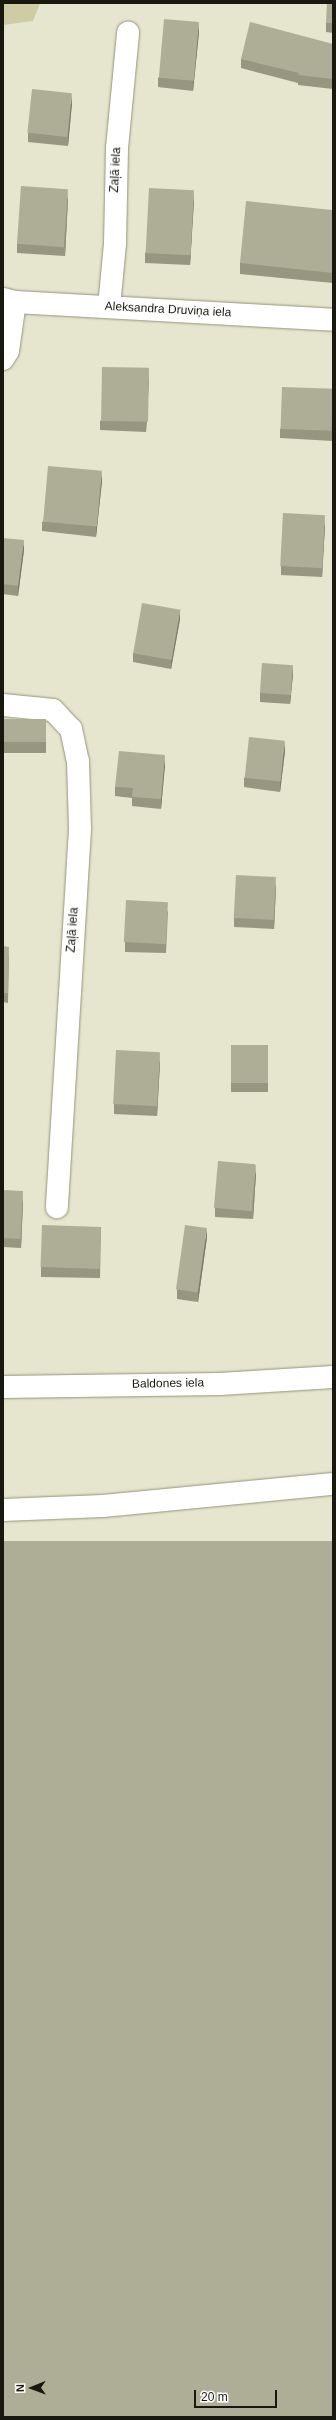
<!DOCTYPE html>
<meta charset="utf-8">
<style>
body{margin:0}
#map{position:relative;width:336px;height:2420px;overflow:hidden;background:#e6e5cd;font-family:Arial,sans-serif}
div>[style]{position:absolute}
.green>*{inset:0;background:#cdcca2}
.roads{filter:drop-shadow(0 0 1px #93937c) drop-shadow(0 0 1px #93937c)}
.minor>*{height:22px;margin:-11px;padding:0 11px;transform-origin:11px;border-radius:11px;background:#fff}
.wall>*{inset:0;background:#969681;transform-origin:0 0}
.shaded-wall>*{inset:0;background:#7a7a69}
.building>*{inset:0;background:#aeae96;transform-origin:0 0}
span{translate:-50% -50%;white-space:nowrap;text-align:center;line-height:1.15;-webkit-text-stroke:3px #fff;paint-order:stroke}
.street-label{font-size:12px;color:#191810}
.frame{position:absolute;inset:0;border:4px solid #191810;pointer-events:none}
.north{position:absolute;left:12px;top:2368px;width:40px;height:40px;-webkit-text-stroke:3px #fff;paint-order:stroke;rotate:269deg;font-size:11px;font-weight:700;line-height:16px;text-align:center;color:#191810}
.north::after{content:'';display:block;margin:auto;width:14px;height:18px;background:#191810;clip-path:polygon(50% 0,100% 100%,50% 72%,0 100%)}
.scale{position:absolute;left:194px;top:2390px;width:83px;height:18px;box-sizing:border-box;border:2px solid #191810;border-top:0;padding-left:5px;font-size:12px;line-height:14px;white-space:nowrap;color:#191810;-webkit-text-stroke:3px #fff;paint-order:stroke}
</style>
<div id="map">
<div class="green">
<div style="clip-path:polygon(3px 3px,40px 3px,33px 21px,3px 25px)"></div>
</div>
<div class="roads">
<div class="minor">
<div style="left:3px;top:299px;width:12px;rotate:14deg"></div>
<div style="left:15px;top:302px;width:319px;rotate:3.2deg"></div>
<div style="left:109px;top:307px;width:63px;rotate:-84.6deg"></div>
<div style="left:115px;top:244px;width:96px;rotate:-88.8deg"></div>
<div style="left:117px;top:148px;width:116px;rotate:-84.5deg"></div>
<div style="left:3px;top:359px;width:9px;rotate:-58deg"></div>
<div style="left:8px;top:351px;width:49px;rotate:-81.9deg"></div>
<div style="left:3px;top:705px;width:50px;rotate:5.7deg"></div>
<div style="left:53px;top:710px;width:26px;rotate:47deg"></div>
<div style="left:71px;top:729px;width:33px;rotate:78deg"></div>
<div style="left:78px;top:761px;width:68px;rotate:88.3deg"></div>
<div style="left:80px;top:829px;width:379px;rotate:93.5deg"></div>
<div style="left:3px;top:1387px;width:217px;rotate:-0.8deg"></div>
<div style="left:220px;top:1384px;width:113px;rotate:-3.5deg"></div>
<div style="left:3px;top:1510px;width:100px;rotate:-2.3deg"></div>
<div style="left:103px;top:1506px;width:231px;rotate:-5.5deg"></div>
</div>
</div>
<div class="wall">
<div style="clip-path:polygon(333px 3px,333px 33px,326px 32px,326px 23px)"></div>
<div style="clip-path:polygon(199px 32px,193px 91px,158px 87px,158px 78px)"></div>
<div style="clip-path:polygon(333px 44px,333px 89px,298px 85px,298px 83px,241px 68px,241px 59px)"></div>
<div style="clip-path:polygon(72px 103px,68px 146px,28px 142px,28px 133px)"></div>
<div style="clip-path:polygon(68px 198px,65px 256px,17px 253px,17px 244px)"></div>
<div style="clip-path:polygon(194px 200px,190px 265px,145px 263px,145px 253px)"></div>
<div style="clip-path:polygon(333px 206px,333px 283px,240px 274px,240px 263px,332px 210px)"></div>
<div style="clip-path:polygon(149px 378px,146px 432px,100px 430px,100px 421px)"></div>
<div style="clip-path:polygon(333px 389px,333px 441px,280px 438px,280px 429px)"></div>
<div style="clip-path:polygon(102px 481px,96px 537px,42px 531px,42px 522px)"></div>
<div style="clip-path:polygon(325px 525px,322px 577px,281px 575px,281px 566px)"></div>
<div style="clip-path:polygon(3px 538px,24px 550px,18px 596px,3px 594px)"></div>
<div style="clip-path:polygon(180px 619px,171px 669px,133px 662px,133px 653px)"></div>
<div style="clip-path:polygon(293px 674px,290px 704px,260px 702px,260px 693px)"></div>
<div style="left:46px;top:719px;width:34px;height:43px;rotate:90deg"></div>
<div style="clip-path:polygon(285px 751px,280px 792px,244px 787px,244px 778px)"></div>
<div style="clip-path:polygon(165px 765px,161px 809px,132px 806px,132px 798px,115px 796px,115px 787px)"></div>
<div style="clip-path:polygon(276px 886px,274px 929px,234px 927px,234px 918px)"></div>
<div style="clip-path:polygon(168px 911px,166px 953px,125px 952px,125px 942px)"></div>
<div style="clip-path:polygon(3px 946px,9px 956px,8px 1003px,3px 1002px)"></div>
<div style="left:231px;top:1045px;width:37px;height:47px"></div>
<div style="clip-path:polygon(160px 1062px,157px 1116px,114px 1114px,114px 1104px)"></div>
<div style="clip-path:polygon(256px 1173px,253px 1219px,215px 1217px,215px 1208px)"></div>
<div style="clip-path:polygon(3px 1190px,23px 1201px,21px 1248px,3px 1247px)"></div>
<div style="clip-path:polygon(101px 1227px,100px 1278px,41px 1277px,41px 1267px)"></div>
<div style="clip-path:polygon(207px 1237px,198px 1302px,177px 1299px,177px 1290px)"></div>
</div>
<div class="shaded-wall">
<div style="clip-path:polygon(199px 22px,199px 32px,193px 91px,193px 81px)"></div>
<div style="clip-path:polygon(72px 93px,72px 103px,68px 146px,68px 137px)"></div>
<div style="clip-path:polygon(68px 189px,68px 198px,65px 256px,65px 246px)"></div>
<div style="clip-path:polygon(194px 190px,194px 200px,190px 265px,190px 255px)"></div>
<div style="clip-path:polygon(149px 368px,149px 378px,146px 432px,146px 422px)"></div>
<div style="clip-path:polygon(102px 471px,102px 481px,96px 537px,96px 527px)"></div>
<div style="clip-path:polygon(325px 515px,325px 525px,322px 577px,322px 568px)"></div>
<div style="clip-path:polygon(24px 540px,24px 550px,18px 596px,18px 586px)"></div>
<div style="clip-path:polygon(180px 610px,180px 619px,171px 669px,171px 659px)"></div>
<div style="clip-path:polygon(293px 665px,293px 674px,290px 704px,290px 694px)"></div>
<div style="clip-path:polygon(285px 741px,285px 751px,280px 792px,280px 782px)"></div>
<div style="clip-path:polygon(165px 755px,165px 765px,161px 809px,161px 799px)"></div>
<div style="clip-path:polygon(276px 877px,276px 886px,274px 929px,274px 920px)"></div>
<div style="clip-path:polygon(160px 1052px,160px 1062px,157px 1116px,157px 1107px)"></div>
<div style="clip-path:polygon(256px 1164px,256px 1173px,253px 1219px,253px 1210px)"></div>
<div style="clip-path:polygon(23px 1191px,23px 1201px,21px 1248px,21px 1239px)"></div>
<div style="clip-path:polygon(207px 1228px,207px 1237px,198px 1302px,198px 1292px)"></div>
</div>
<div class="building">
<div style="clip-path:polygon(327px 3px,333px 3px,333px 23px,326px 23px)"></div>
<div style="left:164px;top:19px;width:35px;height:59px;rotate:5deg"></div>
<div style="clip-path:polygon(250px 22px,333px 44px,333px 79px,298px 75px,299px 73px,241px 59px)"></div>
<div style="left:32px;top:89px;width:40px;height:44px;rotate:6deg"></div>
<div style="left:21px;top:186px;width:47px;height:58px;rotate:4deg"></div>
<div style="left:149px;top:188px;width:45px;height:65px;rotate:3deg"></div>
<div style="clip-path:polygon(246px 201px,332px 210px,333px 206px,333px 273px,240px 263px)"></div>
<div style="left:102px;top:367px;width:47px;height:54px;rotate:1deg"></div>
<div style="left:282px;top:387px;width:51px;height:42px;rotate:2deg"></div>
<div style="left:48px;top:466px;width:54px;height:56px;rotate:5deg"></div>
<div style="left:283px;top:513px;width:42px;height:53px;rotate:3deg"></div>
<div style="clip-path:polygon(3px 538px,24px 540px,18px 586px,3px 584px)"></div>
<div style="left:142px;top:603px;width:39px;height:51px;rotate:10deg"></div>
<div style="left:262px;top:663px;width:31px;height:30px;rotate:4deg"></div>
<div style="left:46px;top:719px;width:23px;height:43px;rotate:90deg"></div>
<div style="left:249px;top:737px;width:36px;height:41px;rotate:6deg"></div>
<div style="clip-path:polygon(119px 751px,165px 755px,161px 799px,132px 797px,133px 788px,115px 787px)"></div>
<div style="left:236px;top:875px;width:40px;height:43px;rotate:3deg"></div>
<div style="left:126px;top:900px;width:42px;height:42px;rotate:3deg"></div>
<div style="clip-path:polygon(3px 946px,9px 947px,8px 993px,3px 993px)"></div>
<div style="left:231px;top:1045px;width:37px;height:38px"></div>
<div style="left:116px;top:1050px;width:44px;height:54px;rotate:3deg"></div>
<div style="left:218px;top:1161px;width:38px;height:47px;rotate:5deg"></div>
<div style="left:3px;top:1190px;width:20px;height:48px;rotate:3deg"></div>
<div style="left:42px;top:1225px;width:59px;height:42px;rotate:2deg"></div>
<div style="left:185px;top:1225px;width:22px;height:65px;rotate:8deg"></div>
<div style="left:333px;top:1541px;width:876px;height:330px;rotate:90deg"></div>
</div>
<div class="street-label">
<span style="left:116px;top:170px;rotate:-87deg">Zaļā iela</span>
<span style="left:168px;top:310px;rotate:3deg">Aleksandra Druviņa iela</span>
<span style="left:73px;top:930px;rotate:-86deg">Zaļā iela</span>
<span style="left:168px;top:1384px;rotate:-1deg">Baldones iela</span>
</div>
<div class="frame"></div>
<div class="north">N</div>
<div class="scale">20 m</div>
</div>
